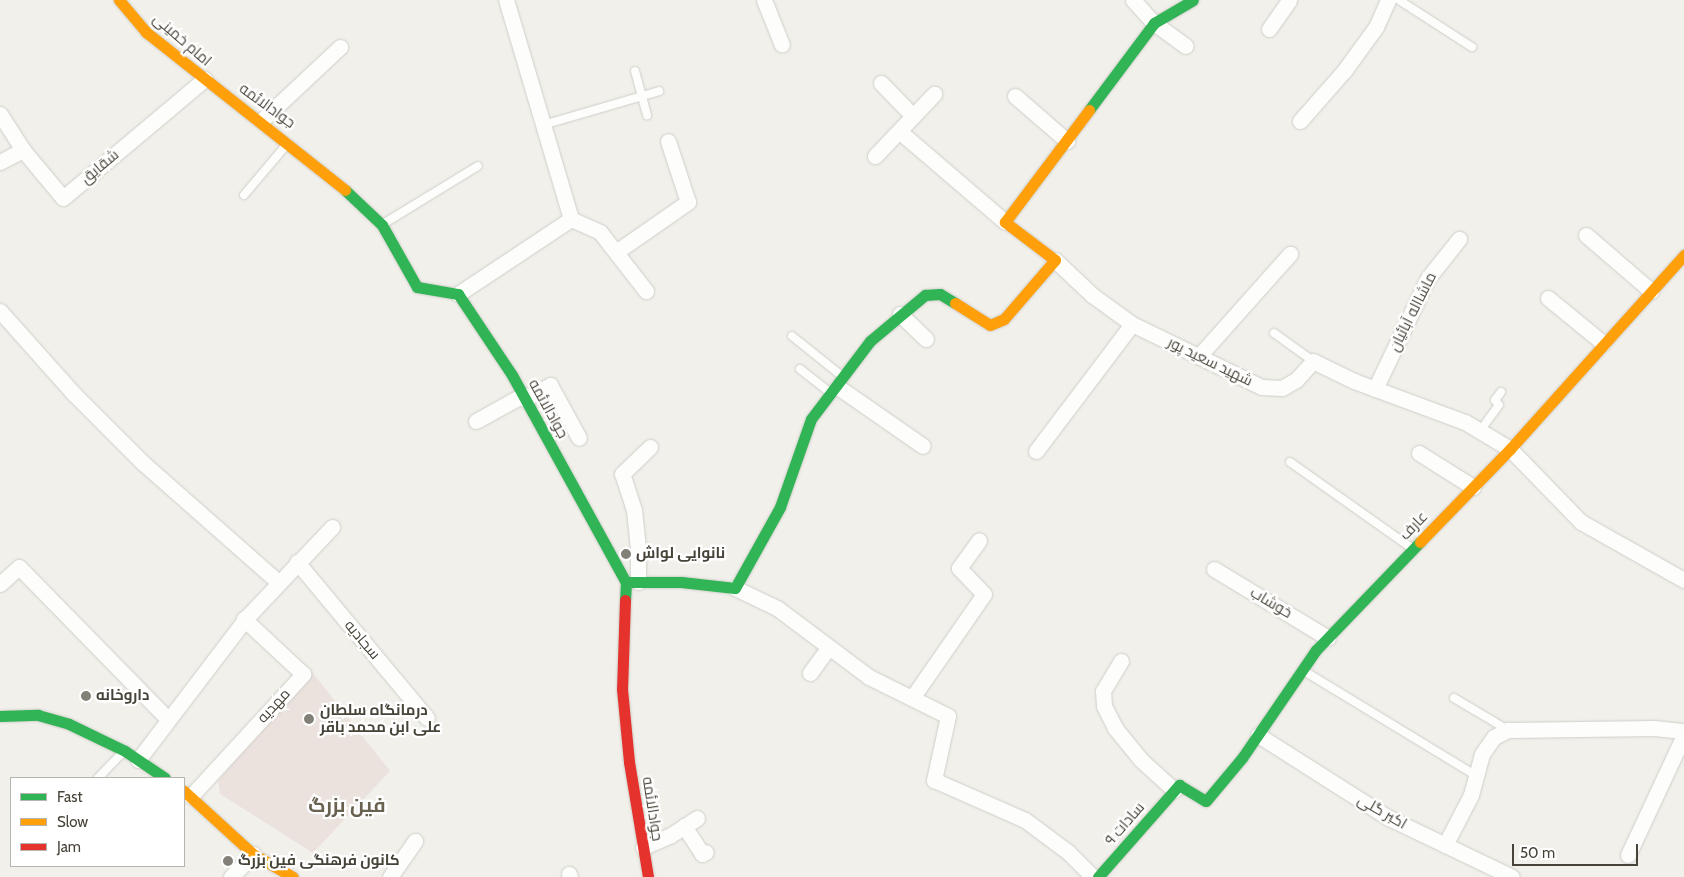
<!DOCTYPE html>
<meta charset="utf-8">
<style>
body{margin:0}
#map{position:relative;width:1684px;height:877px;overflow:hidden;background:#f1f0eb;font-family:Cabin,Cairo,sans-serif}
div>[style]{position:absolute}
.medical>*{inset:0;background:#ebe2dd}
.roads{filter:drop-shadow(0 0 1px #cfcec9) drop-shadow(0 0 1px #cfcec9)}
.lane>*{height:8px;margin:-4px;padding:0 4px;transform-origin:4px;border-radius:4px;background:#fdfdfc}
.street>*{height:15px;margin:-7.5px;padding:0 7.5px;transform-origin:7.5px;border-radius:7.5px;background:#fdfdfc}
.fast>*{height:11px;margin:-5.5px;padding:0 5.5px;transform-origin:5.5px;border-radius:5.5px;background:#30b455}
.slow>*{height:11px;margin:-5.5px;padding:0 5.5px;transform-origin:5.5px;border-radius:5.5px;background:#ff9f0a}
.jam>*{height:11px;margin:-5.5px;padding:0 5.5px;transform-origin:5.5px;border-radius:5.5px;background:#e5322d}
.dots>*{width:14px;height:14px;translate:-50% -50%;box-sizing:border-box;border:2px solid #fff;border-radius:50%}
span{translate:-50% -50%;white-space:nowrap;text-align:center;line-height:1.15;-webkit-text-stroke:4.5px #fff;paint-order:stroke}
.street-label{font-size:15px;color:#474338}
.poi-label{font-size:15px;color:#474338;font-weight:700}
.left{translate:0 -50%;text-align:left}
.district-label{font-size:20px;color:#696250;font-weight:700}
.legend{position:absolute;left:10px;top:777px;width:175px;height:90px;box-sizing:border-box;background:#fff;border:1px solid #b5b4af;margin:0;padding:6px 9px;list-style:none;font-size:15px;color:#474338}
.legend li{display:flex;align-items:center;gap:10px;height:25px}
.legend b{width:25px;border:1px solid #b5b4af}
.scale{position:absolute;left:1512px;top:844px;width:126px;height:22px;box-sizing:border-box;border:2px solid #474338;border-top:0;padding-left:6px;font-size:15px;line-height:18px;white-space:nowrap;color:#474338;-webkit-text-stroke:4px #fff;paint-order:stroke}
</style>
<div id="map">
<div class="medical">
<div style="clip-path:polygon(309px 668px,390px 771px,313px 853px,220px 794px,218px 781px)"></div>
</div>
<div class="roads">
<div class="lane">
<div style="left:1399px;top:0;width:87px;rotate:32.8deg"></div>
<div style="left:635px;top:71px;width:46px;rotate:74.7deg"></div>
<div style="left:543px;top:125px;width:121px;rotate:-16.3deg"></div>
<div style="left:244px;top:195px;width:68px;rotate:-49.8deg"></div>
<div style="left:383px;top:224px;width:111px;rotate:-31.4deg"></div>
<div style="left:1274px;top:333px;width:48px;rotate:35.7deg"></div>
<div style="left:792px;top:336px;width:65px;rotate:38.8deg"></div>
<div style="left:800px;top:369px;width:37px;rotate:38deg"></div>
<div style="left:1480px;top:431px;width:32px;rotate:-54deg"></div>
<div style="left:1499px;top:405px;width:6px;rotate:-129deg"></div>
<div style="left:1495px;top:400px;width:10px;rotate:-53deg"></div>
<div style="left:1290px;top:462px;width:151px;rotate:35.3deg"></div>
<div style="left:1304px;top:671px;width:200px;rotate:31.3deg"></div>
<div style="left:1454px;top:698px;width:63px;rotate:30.7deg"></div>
<div style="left:98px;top:778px;width:36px;rotate:-46deg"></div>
</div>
<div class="street">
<div style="left:764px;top:0;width:48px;rotate:68.2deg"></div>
<div style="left:1133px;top:0;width:31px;rotate:48deg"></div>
<div style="left:1154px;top:23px;width:39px;rotate:36deg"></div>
<div style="left:1269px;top:29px;width:35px;rotate:-55deg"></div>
<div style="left:881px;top:83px;width:46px;rotate:45.9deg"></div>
<div style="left:1015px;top:96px;width:69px;rotate:40.9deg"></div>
<div style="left:0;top:114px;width:43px;rotate:57.4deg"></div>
<div style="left:262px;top:120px;width:107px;rotate:-43.1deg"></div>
<div style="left:1300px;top:121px;width:67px;rotate:-48.7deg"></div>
<div style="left:1344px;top:71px;width:54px;rotate:-54deg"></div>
<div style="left:1376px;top:27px;width:30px;rotate:-66deg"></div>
<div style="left:899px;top:131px;width:140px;rotate:40.6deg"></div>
<div style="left:875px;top:156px;width:86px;rotate:-46.4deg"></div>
<div style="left:0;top:162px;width:26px;rotate:-28deg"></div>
<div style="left:23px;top:150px;width:62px;rotate:50.2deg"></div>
<div style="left:63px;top:198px;width:185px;rotate:-40deg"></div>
<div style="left:571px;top:219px;width:32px;rotate:24deg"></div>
<div style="left:600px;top:232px;width:75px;rotate:52.1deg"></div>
<div style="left:1586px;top:235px;width:86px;rotate:40.7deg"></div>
<div style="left:616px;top:252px;width:88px;rotate:-34.8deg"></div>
<div style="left:688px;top:202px;width:64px;rotate:-108.2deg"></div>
<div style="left:1055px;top:260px;width:51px;rotate:43.4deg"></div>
<div style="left:1092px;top:295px;width:49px;rotate:35.9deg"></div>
<div style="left:1132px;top:324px;width:144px;rotate:25.9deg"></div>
<div style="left:1262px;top:387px;width:20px;rotate:3deg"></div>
<div style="left:1282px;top:388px;width:16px;rotate:-30deg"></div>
<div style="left:1296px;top:380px;width:25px;rotate:-48deg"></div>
<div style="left:1313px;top:361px;width:46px;rotate:26deg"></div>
<div style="left:1354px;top:381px;width:118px;rotate:20.3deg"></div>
<div style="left:1465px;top:422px;width:52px;rotate:31deg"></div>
<div style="left:1510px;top:449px;width:102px;rotate:45.8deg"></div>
<div style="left:1581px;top:522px;width:118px;rotate:29.4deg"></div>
<div style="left:458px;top:294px;width:136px;rotate:-33.6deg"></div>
<div style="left:571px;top:219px;width:228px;rotate:-106.5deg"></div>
<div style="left:1548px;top:298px;width:71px;rotate:39.3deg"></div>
<div style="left:0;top:311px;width:110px;rotate:48.3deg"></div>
<div style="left:73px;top:393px;width:98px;rotate:45deg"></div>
<div style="left:142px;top:462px;width:181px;rotate:41.4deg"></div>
<div style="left:900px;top:314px;width:36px;rotate:44deg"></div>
<div style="left:1199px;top:356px;width:137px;rotate:-48.3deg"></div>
<div style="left:838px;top:387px;width:103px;rotate:34.8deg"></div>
<div style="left:1375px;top:389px;width:123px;rotate:-64.5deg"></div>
<div style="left:1428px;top:278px;width:50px;rotate:-51.5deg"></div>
<div style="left:525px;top:399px;width:29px;rotate:-29deg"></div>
<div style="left:550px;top:385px;width:60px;rotate:61.3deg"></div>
<div style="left:476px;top:421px;width:54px;rotate:-29deg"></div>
<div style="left:1036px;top:451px;width:159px;rotate:-52.9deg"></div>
<div style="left:1419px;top:453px;width:64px;rotate:32.2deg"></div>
<div style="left:297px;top:562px;width:203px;rotate:50.2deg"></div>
<div style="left:1214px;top:569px;width:133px;rotate:31.2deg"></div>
<div style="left:638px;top:582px;width:34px;rotate:-90deg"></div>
<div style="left:638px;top:548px;width:38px;rotate:-96deg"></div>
<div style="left:634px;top:510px;width:38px;rotate:-108deg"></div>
<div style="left:622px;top:474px;width:39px;rotate:-44deg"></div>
<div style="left:0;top:584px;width:25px;rotate:-42deg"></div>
<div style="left:19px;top:567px;width:213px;rotate:45.6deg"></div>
<div style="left:735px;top:588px;width:47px;rotate:25.5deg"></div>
<div style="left:777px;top:608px;width:115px;rotate:36.9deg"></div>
<div style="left:869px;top:677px;width:88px;rotate:26.3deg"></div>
<div style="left:948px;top:716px;width:66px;rotate:102.3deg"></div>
<div style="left:934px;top:780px;width:99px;rotate:23.7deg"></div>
<div style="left:1025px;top:820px;width:54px;rotate:36.7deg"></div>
<div style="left:1068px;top:852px;width:35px;rotate:45deg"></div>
<div style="left:1121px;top:661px;width:35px;rotate:121deg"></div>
<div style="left:1103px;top:691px;width:15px;rotate:86deg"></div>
<div style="left:1104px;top:706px;width:25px;rotate:63deg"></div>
<div style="left:1115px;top:728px;width:41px;rotate:50.9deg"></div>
<div style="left:1141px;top:760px;width:45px;rotate:42.3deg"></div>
<div style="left:810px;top:673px;width:31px;rotate:-54deg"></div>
<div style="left:912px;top:698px;width:126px;rotate:-55.3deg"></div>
<div style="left:984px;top:594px;width:36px;rotate:-134deg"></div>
<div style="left:959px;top:568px;width:34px;rotate:-54deg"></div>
<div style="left:1258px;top:735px;width:155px;rotate:32.4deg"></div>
<div style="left:1389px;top:818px;width:136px;rotate:25.6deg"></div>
<div style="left:138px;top:760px;width:180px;rotate:-52.7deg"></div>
<div style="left:247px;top:617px;width:124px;rotate:-46.6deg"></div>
<div style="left:191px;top:796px;width:166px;rotate:-47.4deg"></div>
<div style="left:303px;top:674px;width:81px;rotate:-137deg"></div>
<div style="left:684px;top:826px;width:33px;rotate:57deg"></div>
<div style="left:702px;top:854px;width:4px;rotate:-27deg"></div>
<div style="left:1445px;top:845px;width:56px;rotate:-62.5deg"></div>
<div style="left:1471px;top:795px;width:42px;rotate:-75deg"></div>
<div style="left:1482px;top:754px;width:21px;rotate:-55deg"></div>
<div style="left:1494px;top:737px;width:16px;rotate:-27deg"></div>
<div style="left:1508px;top:730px;width:146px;rotate:-0.8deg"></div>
<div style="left:1654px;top:728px;width:30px;rotate:6deg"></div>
<div style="left:643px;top:847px;width:30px;rotate:-23deg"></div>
<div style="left:671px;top:835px;width:31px;rotate:-33deg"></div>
<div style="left:1628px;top:855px;width:132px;rotate:-65deg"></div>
<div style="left:569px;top:874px;width:3px;rotate:72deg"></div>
<div style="left:231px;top:877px;width:32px;rotate:-46deg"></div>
<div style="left:390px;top:877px;width:44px;rotate:-55.2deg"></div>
</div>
<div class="fast">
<div style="left:1089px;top:110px;width:109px;rotate:-53.2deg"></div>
<div style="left:1154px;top:23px;width:45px;rotate:-30.5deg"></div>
<div style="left:345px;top:190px;width:51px;rotate:43.4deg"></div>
<div style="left:382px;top:225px;width:71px;rotate:60.6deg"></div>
<div style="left:417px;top:287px;width:42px;rotate:9.7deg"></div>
<div style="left:458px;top:294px;width:97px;rotate:56.3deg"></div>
<div style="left:512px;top:375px;width:236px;rotate:61.2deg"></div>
<div style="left:626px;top:582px;width:18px;rotate:93deg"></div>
<div style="left:626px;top:582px;width:55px"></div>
<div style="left:681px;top:582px;width:54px;rotate:6.3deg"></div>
<div style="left:735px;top:588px;width:93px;rotate:-60.9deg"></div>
<div style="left:780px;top:507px;width:93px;rotate:-70.6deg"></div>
<div style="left:811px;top:419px;width:98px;rotate:-52.9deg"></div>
<div style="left:870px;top:341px;width:72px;rotate:-39.9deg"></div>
<div style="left:925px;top:295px;width:15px;rotate:-4deg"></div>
<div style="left:940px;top:294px;width:17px;rotate:31deg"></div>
<div style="left:0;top:716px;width:38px;rotate:-2deg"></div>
<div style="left:38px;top:715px;width:32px;rotate:16deg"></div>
<div style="left:69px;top:724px;width:62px;rotate:25.7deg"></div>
<div style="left:125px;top:751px;width:48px;rotate:34deg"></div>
<div style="left:1098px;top:877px;width:123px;rotate:-48.6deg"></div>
<div style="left:1179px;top:785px;width:31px;rotate:31deg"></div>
<div style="left:1206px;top:801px;width:56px;rotate:-50.1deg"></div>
<div style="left:1242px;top:758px;width:131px;rotate:-55.6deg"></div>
<div style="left:1316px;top:650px;width:150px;rotate:-46.1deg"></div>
</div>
<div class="slow">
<div style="left:119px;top:0;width:42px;rotate:49.8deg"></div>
<div style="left:146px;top:32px;width:254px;rotate:38.4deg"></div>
<div style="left:955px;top:303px;width:41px;rotate:32.2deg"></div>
<div style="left:990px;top:325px;width:15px;rotate:-23deg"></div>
<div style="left:1004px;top:319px;width:78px;rotate:-49.2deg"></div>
<div style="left:1055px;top:260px;width:63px;rotate:-142.8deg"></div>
<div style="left:1005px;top:222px;width:140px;rotate:-53.1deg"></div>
<div style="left:1420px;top:542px;width:129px;rotate:-45.9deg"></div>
<div style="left:1510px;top:449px;width:261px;rotate:-48.1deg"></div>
<div style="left:184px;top:791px;width:93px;rotate:42.4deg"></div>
<div style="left:253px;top:854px;width:46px;rotate:29.9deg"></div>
</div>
<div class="jam">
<div style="left:625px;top:600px;width:89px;rotate:91.9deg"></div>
<div style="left:622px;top:689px;width:73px;rotate:84.5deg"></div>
<div style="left:629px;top:762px;width:117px;rotate:80.6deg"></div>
</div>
</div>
<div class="dots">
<div style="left:626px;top:554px;background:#828077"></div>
<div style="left:86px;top:696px;background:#828077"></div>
<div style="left:309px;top:719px;background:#828077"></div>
<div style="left:228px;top:861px;background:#828077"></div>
</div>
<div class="street-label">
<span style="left:182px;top:40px;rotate:41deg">امام خمینی</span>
<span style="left:267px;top:106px;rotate:36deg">جوادالائمه</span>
<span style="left:100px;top:167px;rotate:-40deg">شقایق</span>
<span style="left:1413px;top:312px;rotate:-63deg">ماشااله آبائیان</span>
<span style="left:1210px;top:362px;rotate:26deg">شهید سعید پور</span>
<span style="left:548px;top:409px;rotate:61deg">جوادالائمه</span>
<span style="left:1414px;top:526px;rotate:-46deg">عارف</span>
<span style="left:1271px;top:603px;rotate:31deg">خوشاب</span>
<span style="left:362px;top:640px;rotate:50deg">سجادیه</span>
<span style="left:274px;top:706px;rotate:-47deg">مهدیه</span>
<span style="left:652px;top:809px;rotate:81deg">جوادالائمه</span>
<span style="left:1382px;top:812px;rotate:30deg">اکبر گلی</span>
<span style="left:1125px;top:824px;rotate:-49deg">سادات ۹</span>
</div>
<div class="poi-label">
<span class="left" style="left:636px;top:554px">نانوایی لواش</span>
<span class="left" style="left:96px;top:696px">داروخانه</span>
<span class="left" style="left:320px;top:719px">درمانگاه سلطان<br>علی ابن محمد باقر</span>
<span class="left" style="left:238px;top:861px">کانون فرهنگی فین بزرگ</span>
</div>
<div class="district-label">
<span style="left:347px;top:805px">فین بزرگ</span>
</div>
<ul class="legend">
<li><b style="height:6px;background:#30b455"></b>Fast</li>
<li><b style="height:6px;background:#ff9f0a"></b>Slow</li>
<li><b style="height:6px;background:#e5322d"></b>Jam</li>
</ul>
<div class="scale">50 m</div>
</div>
